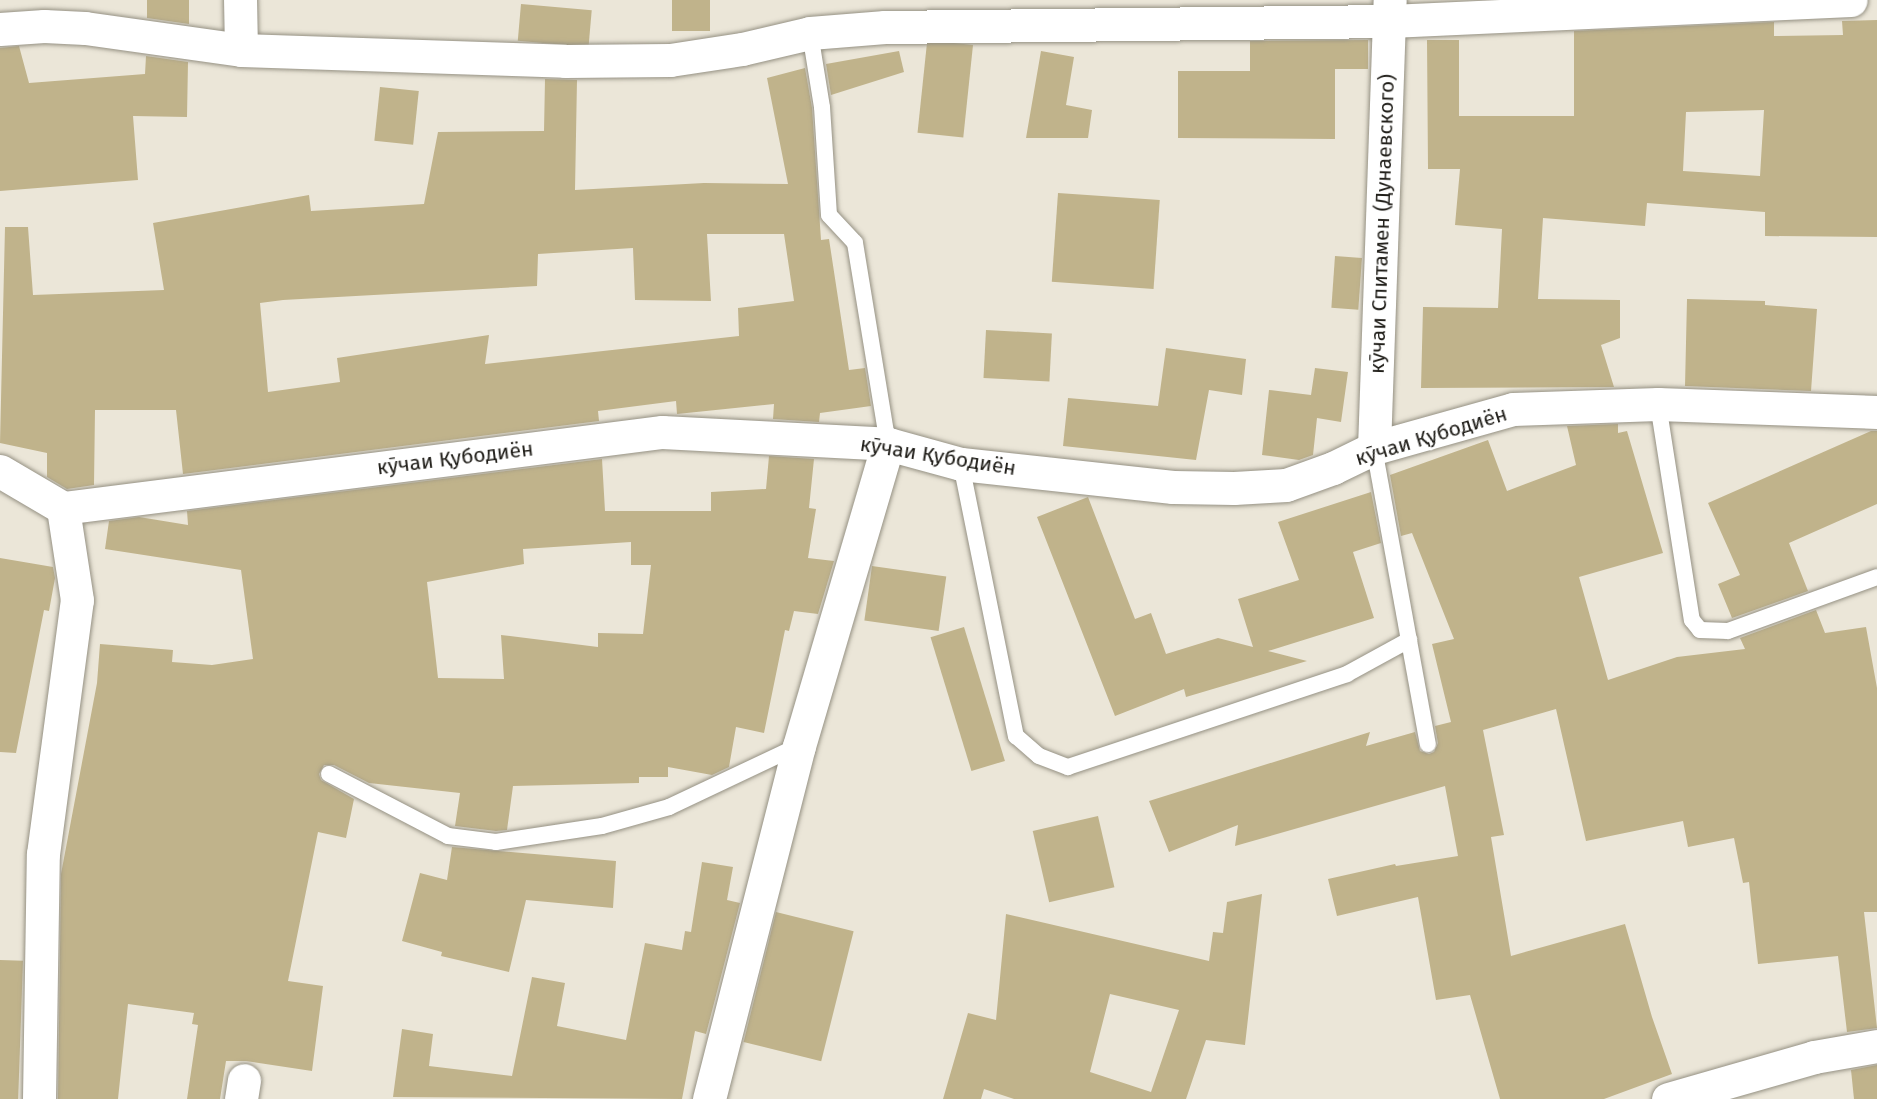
<!DOCTYPE html>
<meta charset="utf-8">
<style>
body{margin:0}
#map{position:relative;width:1877px;height:1099px;overflow:hidden;background:#ebe6d8;font-family:"Fira Sans",sans-serif}
div>[style]{position:absolute}
.building>*{inset:0;background:#c0b38b;transform-origin:0 0}
.roads{filter:drop-shadow(0 0 2px #959183) drop-shadow(0 0 2px #959183)}
.lane>*{height:16px;margin:-8px;padding:0 8px;transform-origin:8px;border-radius:8px;background:#fff}
.street>*{height:33px;margin:-16.5px;padding:0 16.5px;transform-origin:16.5px;border-radius:16.5px;background:#fff}
span{translate:-50% -50%;white-space:nowrap;text-align:center;line-height:1.15;-webkit-text-stroke:4.5px #fff;paint-order:stroke}
.street-label{font-size:21px;color:#1f1d18}
</style>
<div id="map">
<div class="building">
<div style="clip-path:polygon(147px 0,189px 0,189px 24px,147px 18px)"></div>
<div style="left:672px;top:0;width:38px;height:31px"></div>
<div style="left:521px;top:4px;width:71px;height:37px;rotate:5deg"></div>
<div style="clip-path:polygon(evenodd,1877px 20px,1877px 237px,1765px 236px,1765px 212px,1647px 203px,1645px 226px,1543px 218px,1538px 299px,1620px 300px,1620px 338px,1601px 345px,1614px 387px,1421px 388px,1423px 307px,1498px 308px,1502px 229px,1455px 225px,1460px 169px,1428px 169px,1427px 40px,1459px 40px,1459px 116px,1574px 116px,1574px 31px,1774px 22px,1774px 36px,1843px 35px,1842px 21px,1877px 20px,1764px 110px,1760px 176px,1683px 171px,1686px 112px,1764px 110px)"></div>
<div style="clip-path:polygon(1368px 40px,1368px 69px,1335px 69px,1335px 139px,1178px 138px,1178px 71px,1250px 71px,1250px 41px)"></div>
<div style="left:973px;top:45px;width:93px;height:46px;rotate:96deg"></div>
<div style="clip-path:polygon(19px 46px,29px 83px,145px 74px,146px 56px,188px 62px,187px 117px,133px 116px,138px 180px,0 191px,0 48px)"></div>
<div style="clip-path:polygon(899px 51px,904px 72px,831px 95px,826px 64px)"></div>
<div style="clip-path:polygon(1041px 51px,1074px 57px,1066px 105px,1092px 110px,1088px 138px,1026px 138px)"></div>
<div style="clip-path:polygon(evenodd,805px 68px,812px 108px,821px 240px,829px 239px,849px 370px,865px 368px,871px 406px,820px 413px,819px 422px,773px 419px,774px 404px,677px 414px,676px 401px,598px 411px,599px 421px,183px 474px,176px 410px,95px 410px,94px 485px,67px 489px,47px 477px,47px 453px,0 443px,5px 227px,28px 227px,33px 295px,164px 290px,153px 223px,309px 195px,311px 211px,424px 204px,438px 132px,544px 131px,545px 79px,577px 80px,575px 190px,704px 183px,788px 184px,767px 78px,805px 68px,707px 234px,784px 234px,794px 301px,738px 308px,739px 336px,485px 364px,489px 335px,337px 358px,340px 382px,268px 392px,260px 303px,283px 300px,537px 286px,538px 254px,633px 248px,635px 300px,711px 301px,707px 234px)"></div>
<div style="left:380px;top:87px;width:39px;height:54px;rotate:6deg"></div>
<div style="left:1058px;top:193px;width:102px;height:89px;rotate:4deg"></div>
<div style="left:1335px;top:256px;width:27px;height:52px;rotate:4deg"></div>
<div style="clip-path:polygon(1687px 299px,1765px 301px,1765px 305px,1817px 309px,1811px 391px,1685px 386px)"></div>
<div style="left:986px;top:330px;width:66px;height:48px;rotate:3deg"></div>
<div style="clip-path:polygon(1166px 348px,1246px 359px,1242px 395px,1209px 390px,1196px 460px,1063px 446px,1068px 398px,1158px 406px)"></div>
<div style="clip-path:polygon(1315px 368px,1348px 372px,1341px 422px,1317px 418px,1313px 455px,1299px 460px,1262px 455px,1269px 390px,1311px 395px)"></div>
<div style="clip-path:polygon(1618px 424px,1618px 433px,1627px 431px,1663px 553px,1579px 577px,1608px 680px,1677px 657px,1745px 649px,1740px 638px,1816px 610px,1825px 633px,1866px 627px,1877px 688px,1877px 912px,1864px 912px,1877px 1028px,1847px 1032px,1838px 956px,1758px 964px,1749px 882px,1743px 883px,1734px 838px,1688px 847px,1683px 821px,1586px 841px,1556px 709px,1483px 730px,1504px 835px,1491px 837px,1511px 956px,1625px 924px,1652px 1017px,1672px 1074px,1604px 1099px,1500px 1099px,1470px 995px,1436px 1000px,1418px 897px,1337px 916px,1328px 879px,1395px 864px,1396px 866px,1458px 856px,1445px 786px,1235px 846px,1238px 825px,1169px 852px,1149px 801px,1370px 732px,1366px 746px,1415px 732px,1420px 751px,1429px 754px,1434px 752px,1438px 743px,1435px 726px,1451px 722px,1432px 644px,1454px 639px,1412px 533px,1401px 536px,1390px 475px,1488px 440px,1507px 491px,1576px 465px,1567px 426px)"></div>
<div style="clip-path:polygon(1871px 431px,1877px 431px,1877px 504px,1789px 543px,1808px 591px,1732px 618px,1718px 584px,1740px 575px,1708px 503px)"></div>
<div style="clip-path:polygon(evenodd,769px 456px,814px 459px,809px 508px,816px 509px,808px 558px,834px 561px,818px 614px,794px 611px,789px 631px,785px 630px,764px 733px,736px 727px,729px 767px,712px 775px,668px 767px,668px 777px,639px 777px,639px 783px,513px 786px,507px 830px,496px 831px,455px 826px,460px 793px,369px 783px,334px 765px,324px 765px,319px 774px,321px 780px,354px 799px,346px 838px,318px 832px,288px 981px,323px 986px,312px 1071px,246px 1061px,226px 1061px,220px 1099px,187px 1099px,198px 1025px,192px 1024px,194px 1013px,128px 1004px,118px 1099px,58px 1099px,61px 874px,97px 683px,100px 644px,173px 650px,172px 662px,212px 665px,253px 659px,241px 570px,105px 549px,109px 521px,139px 517px,188px 525px,187px 511px,602px 459px,605px 511px,711px 511px,711px 492px,766px 489px,769px 456px,631px 542px,631px 565px,651px 565px,643px 634px,598px 633px,598px 647px,501px 635px,504px 679px,438px 678px,427px 582px,524px 564px,523px 549px,631px 542px)"></div>
<div style="clip-path:polygon(1371px 492px,1381px 543px,1353px 552px,1374px 618px,1268px 651px,1307px 661px,1186px 697px,1184px 689px,1115px 716px,1037px 517px,1088px 497px,1135px 619px,1151px 613px,1166px 654px,1218px 638px,1253px 647px,1238px 599px,1299px 580px,1278px 522px)"></div>
<div style="clip-path:polygon(0 558px,53px 567px,55px 578px,49px 611px,44px 610px,16px 753px,0 752px)"></div>
<div style="left:872px;top:566px;width:75px;height:55px;rotate:8deg"></div>
<div style="left:964px;top:627px;width:140px;height:35px;rotate:73deg"></div>
<div style="left:1098px;top:816px;width:73px;height:67px;rotate:77deg"></div>
<div style="clip-path:polygon(452px 847px,616px 861px,613px 908px,526px 900px,509px 972px,441px 956px,442px 952px,402px 941px,420px 873px,447px 880px)"></div>
<div style="clip-path:polygon(702px 862px,733px 867px,727px 900px,740px 903px,706px 1034px,695px 1031px,682px 1099px,393px 1097px,402px 1029px,433px 1034px,429px 1066px,512px 1076px,532px 977px,565px 983px,557px 1026px,626px 1040px,645px 943px,682px 950px,685px 931px,691px 932px)"></div>
<div style="clip-path:polygon(evenodd,1262px 894px,1245px 1045px,1206px 1040px,1186px 1099px,1014px 1099px,984px 1089px,981px 1099px,943px 1099px,968px 1013px,996px 1020px,1006px 914px,1209px 961px,1213px 932px,1223px 933px,1227px 902px,1262px 894px,1110px 994px,1179px 1010px,1151px 1092px,1090px 1072px,1110px 994px)"></div>
<div style="left:776px;top:912px;width:80px;height:134px;rotate:14deg"></div>
<div style="left:0;top:960px;width:23px;height:139px;rotate:2deg"></div>
<div style="clip-path:polygon(1877px 1065px,1877px 1099px,1854px 1099px,1851px 1070px)"></div>
</div>
<div class="roads">
<div class="lane">
<div style="left:810px;top:33px;width:75px;rotate:80.8deg"></div>
<div style="left:822px;top:107px;width:108px;rotate:86.3deg"></div>
<div style="left:829px;top:215px;width:38px;rotate:47deg"></div>
<div style="left:855px;top:243px;width:204px;rotate:80.7deg"></div>
<div style="left:1658px;top:404px;width:219px;rotate:81.1deg"></div>
<div style="left:1692px;top:620px;width:13px;rotate:51deg"></div>
<div style="left:1700px;top:630px;width:28px;rotate:2deg"></div>
<div style="left:1728px;top:631px;width:158px;rotate:-19.9deg"></div>
<div style="left:1374px;top:448px;width:301px;rotate:79.7deg"></div>
<div style="left:961px;top:464px;width:278px;rotate:78.6deg"></div>
<div style="left:1016px;top:736px;width:30px;rotate:41deg"></div>
<div style="left:1039px;top:756px;width:31px;rotate:21deg"></div>
<div style="left:1068px;top:767px;width:294px;rotate:-18.4deg"></div>
<div style="left:1347px;top:674px;width:71px;rotate:-28.7deg"></div>
<div style="left:329px;top:774px;width:134px;rotate:27.5deg"></div>
<div style="left:448px;top:836px;width:48px;rotate:7.1deg"></div>
<div style="left:496px;top:842px;width:107px;rotate:-8.6deg"></div>
<div style="left:602px;top:826px;width:70px;rotate:-15.8deg"></div>
<div style="left:669px;top:807px;width:143px;rotate:-25.3deg"></div>
</div>
<div class="street">
<div style="left:0;top:29px;width:44px;rotate:-3.9deg"></div>
<div style="left:44px;top:26px;width:41px;rotate:2.8deg"></div>
<div style="left:85px;top:28px;width:158px;rotate:8deg"></div>
<div style="left:241px;top:50px;width:50px;rotate:-91.1deg"></div>
<div style="left:241px;top:50px;width:324px;rotate:1.9deg"></div>
<div style="left:565px;top:61px;width:105px;rotate:-0.5deg"></div>
<div style="left:670px;top:60px;width:73px;rotate:-8.7deg"></div>
<div style="left:742px;top:49px;width:70px;rotate:-13.2deg"></div>
<div style="left:810px;top:33px;width:75px;rotate:-4.6deg"></div>
<div style="left:885px;top:27px;width:505px;rotate:-0.68deg"></div>
<div style="left:1390px;top:21px;width:461px;rotate:-2.6deg"></div>
<div style="left:1374px;top:448px;width:448px;rotate:-88deg"></div>
<div style="left:0;top:471px;width:73px;rotate:30.4deg"></div>
<div style="left:63px;top:508px;width:604px;rotate:-7.23deg"></div>
<div style="left:662px;top:432px;width:226px;rotate:3deg"></div>
<div style="left:888px;top:444px;width:76px;rotate:15.3deg"></div>
<div style="left:961px;top:464px;width:213px;rotate:6.2deg"></div>
<div style="left:1173px;top:487px;width:61px;rotate:0.9deg"></div>
<div style="left:1234px;top:488px;width:52px;rotate:-3.3deg"></div>
<div style="left:1286px;top:485px;width:50px;rotate:-19.9deg"></div>
<div style="left:1333px;top:468px;width:46px;rotate:-26deg"></div>
<div style="left:1374px;top:448px;width:144px;rotate:-15.7deg"></div>
<div style="left:1513px;top:409px;width:145px;rotate:-2deg"></div>
<div style="left:1658px;top:404px;width:219px;rotate:2.1deg"></div>
<div style="left:39px;top:1099px;width:245px;rotate:-89.1deg"></div>
<div style="left:43px;top:854px;width:256px;rotate:-82.4deg"></div>
<div style="left:77px;top:600px;width:93px;rotate:-98.7deg"></div>
<div style="left:241px;top:1099px;width:19px;rotate:-81deg"></div>
<div style="left:709px;top:1099px;width:364px;rotate:-75.7deg"></div>
<div style="left:799px;top:746px;width:315px;rotate:-73.6deg"></div>
<div style="left:1668px;top:1099px;width:152px;rotate:-16deg"></div>
<div style="left:1814px;top:1057px;width:64px;rotate:-9.9deg"></div>
</div>
</div>
<div class="street-label">
<span style="left:1382px;top:224px;rotate:-88deg">кӯчаи Спитамен (Дунаевского)</span>
<span style="left:1431px;top:436px;rotate:-17deg">кӯчаи Қубодиён</span>
<span style="left:938px;top:456px;rotate:9deg">кӯчаи Қубодиён</span>
<span style="left:455px;top:458px;rotate:-7deg">кӯчаи Қубодиён</span>
</div>
</div>
